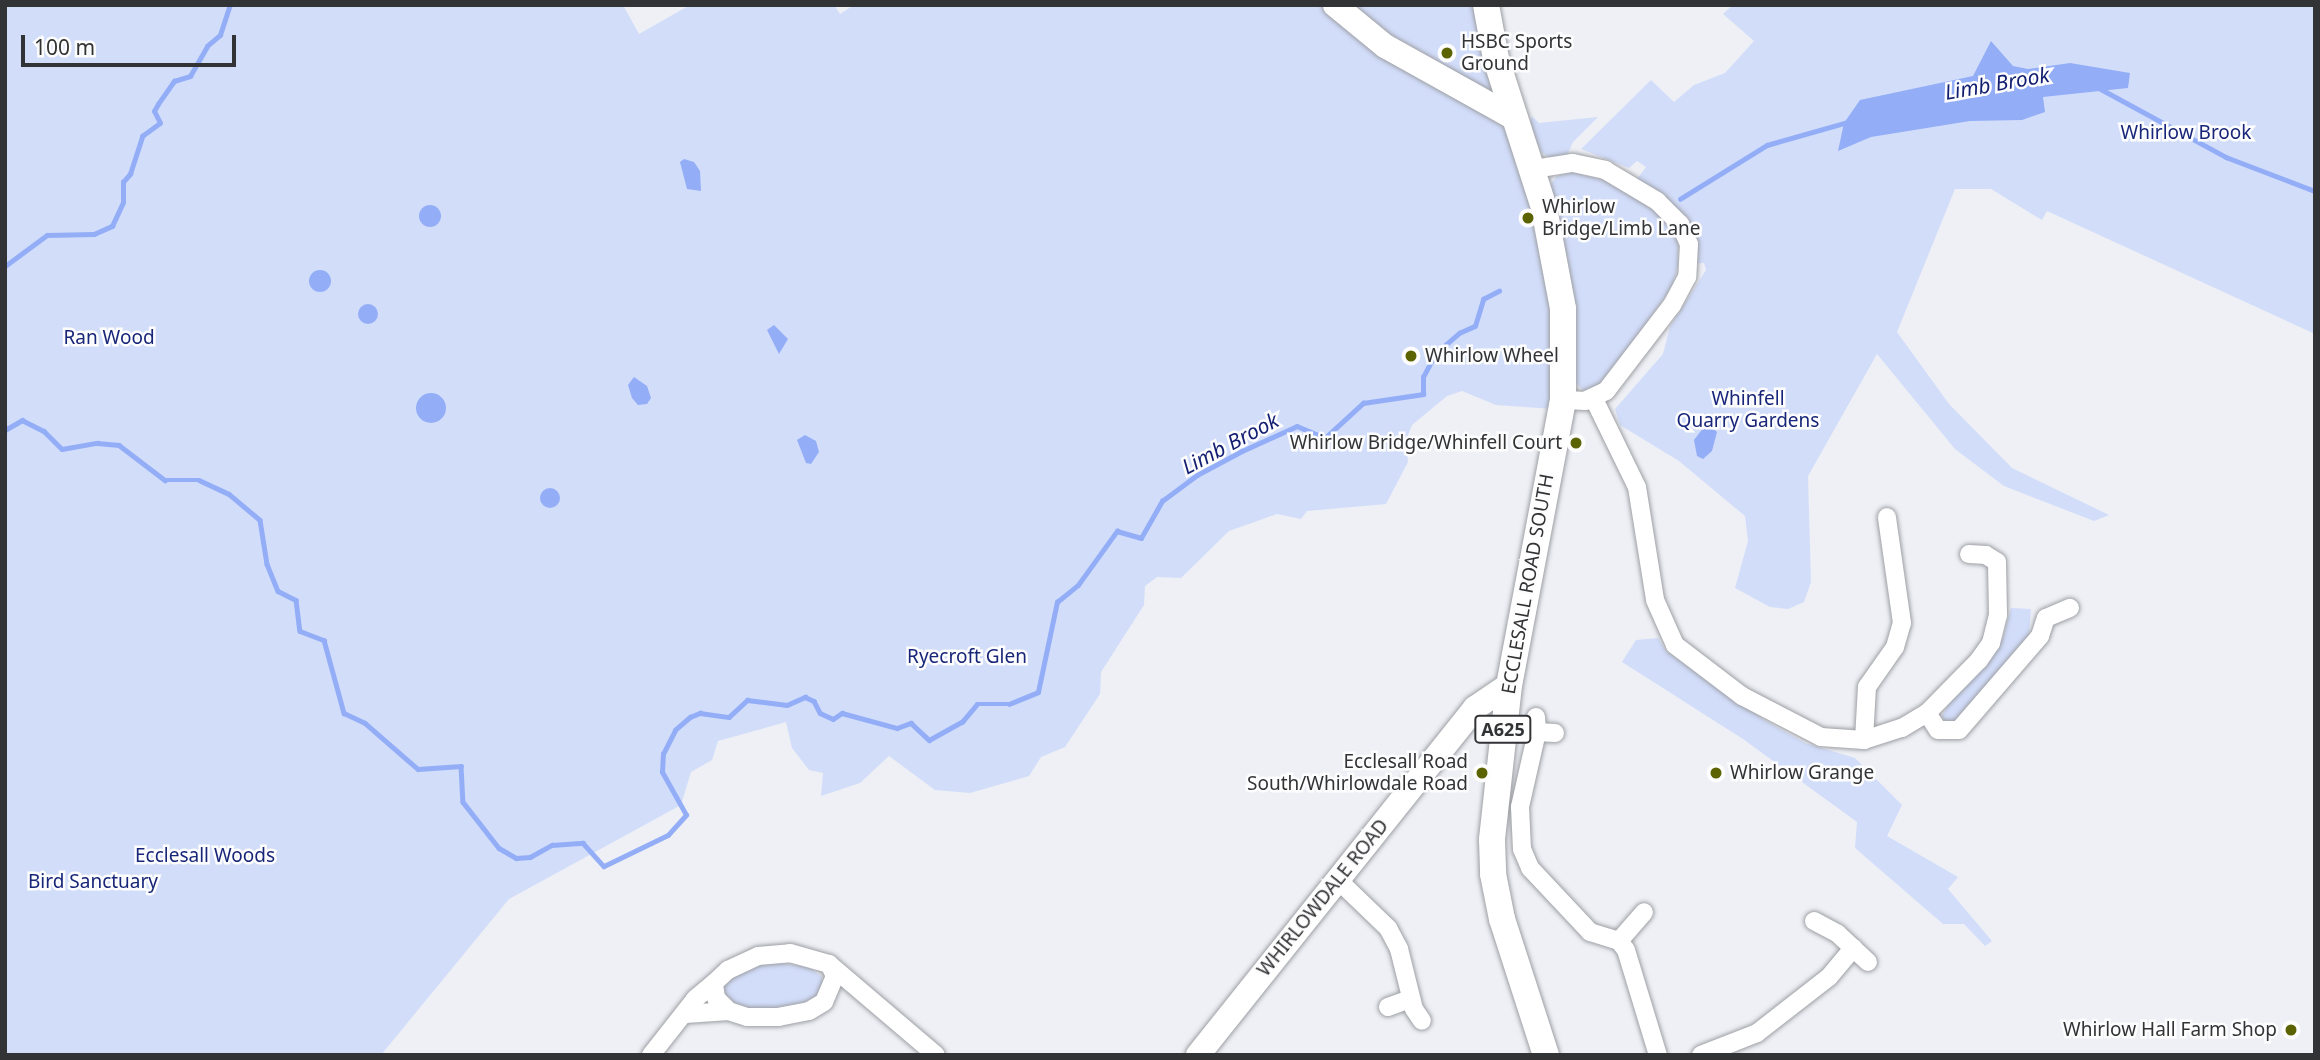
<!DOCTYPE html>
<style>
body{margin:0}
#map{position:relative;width:2320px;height:1060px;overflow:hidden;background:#eef0f5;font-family:"Noto Sans",sans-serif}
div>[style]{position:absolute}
.green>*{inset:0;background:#d2ddfa}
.water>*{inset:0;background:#93aef7}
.round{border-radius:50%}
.stream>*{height:4.5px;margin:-2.25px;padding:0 2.25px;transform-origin:2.25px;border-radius:2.25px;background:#93aef7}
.roads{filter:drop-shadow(0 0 2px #9d9fa4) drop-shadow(0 0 2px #9d9fa4)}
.street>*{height:18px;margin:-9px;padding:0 9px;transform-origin:9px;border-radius:9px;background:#fff}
.secondary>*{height:24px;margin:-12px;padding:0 12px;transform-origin:12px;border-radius:12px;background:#fff}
.primary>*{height:26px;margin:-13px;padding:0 13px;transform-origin:13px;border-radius:13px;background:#fff}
.dots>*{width:19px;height:19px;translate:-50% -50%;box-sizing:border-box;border:4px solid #fdfdfe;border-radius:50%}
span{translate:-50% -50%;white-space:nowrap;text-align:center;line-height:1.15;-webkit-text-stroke:5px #fdfdfe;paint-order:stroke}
.shield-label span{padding:2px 5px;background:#fdfdfe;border:2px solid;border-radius:5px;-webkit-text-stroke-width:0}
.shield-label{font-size:18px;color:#323335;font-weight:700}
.poi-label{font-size:19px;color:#323335}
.left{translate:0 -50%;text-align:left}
.right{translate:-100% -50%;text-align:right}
.park-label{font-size:19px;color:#182679}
.street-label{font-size:19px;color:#323335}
.water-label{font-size:21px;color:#121e71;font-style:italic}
.frame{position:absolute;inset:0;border:7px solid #323335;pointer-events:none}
.scale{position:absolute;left:21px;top:35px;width:215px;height:32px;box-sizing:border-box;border:4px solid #323335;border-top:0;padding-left:9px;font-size:21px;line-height:24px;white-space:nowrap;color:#323335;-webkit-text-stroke:5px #fdfdfe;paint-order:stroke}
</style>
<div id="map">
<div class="green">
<div style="clip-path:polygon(5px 5px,623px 5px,639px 34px,690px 5px,834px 5px,840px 14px,854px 5px,1323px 5px,1515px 135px,1554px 315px,1554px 409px,1496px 405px,1462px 391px,1447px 396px,1412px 425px,1406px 440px,1408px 462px,1386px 504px,1307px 511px,1301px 519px,1277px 514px,1229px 531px,1181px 578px,1157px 577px,1145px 586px,1144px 605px,1101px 672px,1100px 694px,1065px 747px,1041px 757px,1029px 776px,970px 793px,935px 790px,889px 756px,860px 783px,821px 796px,823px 773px,809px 770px,792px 748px,786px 722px,718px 741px,712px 760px,691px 772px,681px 805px,509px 899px,381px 1055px,5px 1055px)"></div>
<div style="clip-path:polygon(1346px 5px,1474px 5px,1492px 94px,1402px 47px)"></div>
<div style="clip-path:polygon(1733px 5px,2315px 5px,2315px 334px,2047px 211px,2042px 220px,1991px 189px,1955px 189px,1897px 332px,1949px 404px,2012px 468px,2109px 515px,2094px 521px,2004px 486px,1955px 449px,1877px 354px,1808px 476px,1811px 582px,1804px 602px,1788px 609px,1770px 607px,1735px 588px,1748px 541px,1745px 516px,1679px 461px,1620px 425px,1615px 409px,1663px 354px,1670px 327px,1706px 270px,1704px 263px,1690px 264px,1689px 219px,1637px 179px,1646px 167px,1637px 161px,1629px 168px,1581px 149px,1651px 80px,1674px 102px,1694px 85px,1725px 73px,1754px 41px,1723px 14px)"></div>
<div style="clip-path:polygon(1532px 116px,1539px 123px,1598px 117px,1573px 142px,1567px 156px,1550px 158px,1541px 152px,1529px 125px)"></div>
<div style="clip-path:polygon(1573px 172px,1610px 182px,1640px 201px,1664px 218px,1678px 241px,1678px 265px,1672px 287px,1604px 383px,1586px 393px,1573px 380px,1551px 184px,1557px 176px)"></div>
<div style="clip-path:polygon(2011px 608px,2031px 609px,2029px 635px,1959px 720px,1947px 724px,1942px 716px,1947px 707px,2003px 638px)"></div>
<div style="clip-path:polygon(1658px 638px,1666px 651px,1764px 720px,1805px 743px,1855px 758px,1902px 805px,1887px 836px,1958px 877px,1948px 889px,1992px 941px,1985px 946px,1964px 924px,1943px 924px,1855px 848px,1857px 822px,1743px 739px,1622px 662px,1636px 640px)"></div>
<div style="clip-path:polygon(778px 963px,808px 967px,821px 976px,825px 987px,816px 999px,778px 1011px,745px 1011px,722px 997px,723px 984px,732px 975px,752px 965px)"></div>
</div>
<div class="water">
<div style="clip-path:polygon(1991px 41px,2013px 66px,2028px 69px,2070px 63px,2130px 73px,2128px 88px,2043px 97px,2045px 112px,2022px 120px,1970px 121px,1871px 137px,1838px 151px,1844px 123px,1860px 100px,1973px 76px)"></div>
<div style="clip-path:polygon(684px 159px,694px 162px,700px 171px,701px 191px,687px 189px,680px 162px)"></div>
<div class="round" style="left:419px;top:205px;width:22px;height:22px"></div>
<div class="round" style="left:309px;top:270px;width:22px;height:22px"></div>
<div class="round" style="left:358px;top:304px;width:20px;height:20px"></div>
<div style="clip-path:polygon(774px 325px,788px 339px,779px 354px,767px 330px)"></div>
<div style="clip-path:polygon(634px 377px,647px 386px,651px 398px,647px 404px,638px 405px,632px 398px,628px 385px)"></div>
<div class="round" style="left:416px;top:393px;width:30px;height:30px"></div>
<div style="clip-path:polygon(1707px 423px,1717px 432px,1712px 451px,1703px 459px,1697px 456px,1694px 440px)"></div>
<div style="clip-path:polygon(805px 435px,816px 441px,819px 452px,811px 464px,806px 463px,797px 440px)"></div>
<div class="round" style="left:540px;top:488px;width:20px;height:20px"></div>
</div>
<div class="stream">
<div style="left:2099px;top:88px;width:145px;rotate:28.5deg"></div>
<div style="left:2226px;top:157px;width:95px;rotate:20.9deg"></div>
<div style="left:1680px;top:199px;width:102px;rotate:-31.8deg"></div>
<div style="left:1767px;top:145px;width:84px;rotate:-15.9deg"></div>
<div style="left:5px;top:266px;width:52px;rotate:-36.4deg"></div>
<div style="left:47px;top:235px;width:47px;rotate:-1.2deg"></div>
<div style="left:94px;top:234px;width:20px;rotate:-24deg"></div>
<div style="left:112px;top:226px;width:26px;rotate:-65deg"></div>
<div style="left:123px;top:202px;width:20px;rotate:-90deg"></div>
<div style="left:123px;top:182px;width:11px;rotate:-49deg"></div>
<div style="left:130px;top:174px;width:40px;rotate:-72deg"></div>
<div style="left:142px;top:136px;width:22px;rotate:-36deg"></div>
<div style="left:160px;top:123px;width:13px;rotate:-117deg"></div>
<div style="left:154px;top:111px;width:8px;rotate:-60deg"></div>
<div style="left:158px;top:104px;width:28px;rotate:-55deg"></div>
<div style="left:174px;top:81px;width:17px;rotate:-17deg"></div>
<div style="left:190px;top:76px;width:34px;rotate:-60deg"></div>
<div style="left:207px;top:46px;width:17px;rotate:-40deg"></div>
<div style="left:220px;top:35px;width:32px;rotate:-72deg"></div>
<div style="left:5px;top:430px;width:20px;rotate:-30deg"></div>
<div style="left:22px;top:420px;width:25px;rotate:27deg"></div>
<div style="left:44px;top:431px;width:25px;rotate:45deg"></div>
<div style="left:62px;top:449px;width:36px;rotate:-10deg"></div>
<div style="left:97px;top:443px;width:22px;rotate:5deg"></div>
<div style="left:119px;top:445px;width:58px;rotate:37.3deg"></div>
<div style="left:165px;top:480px;width:34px"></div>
<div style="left:199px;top:480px;width:33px;rotate:25deg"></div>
<div style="left:229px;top:494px;width:40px;rotate:40deg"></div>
<div style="left:260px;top:520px;width:45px;rotate:81deg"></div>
<div style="left:267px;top:564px;width:29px;rotate:68deg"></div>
<div style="left:278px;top:591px;width:20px;rotate:27deg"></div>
<div style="left:296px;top:600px;width:31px;rotate:83deg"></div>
<div style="left:300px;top:631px;width:26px;rotate:21deg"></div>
<div style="left:324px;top:640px;width:76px;rotate:74.7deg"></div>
<div style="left:344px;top:713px;width:23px;rotate:25deg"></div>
<div style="left:365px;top:723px;width:70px;rotate:41deg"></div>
<div style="left:418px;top:769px;width:43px;rotate:-4deg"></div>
<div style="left:461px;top:766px;width:36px;rotate:87deg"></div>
<div style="left:463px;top:802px;width:58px;rotate:52deg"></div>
<div style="left:499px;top:848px;width:20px;rotate:30deg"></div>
<div style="left:516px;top:858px;width:14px;rotate:-4deg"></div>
<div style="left:530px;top:857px;width:25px;rotate:-29deg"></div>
<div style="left:552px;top:845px;width:31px;rotate:-4deg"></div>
<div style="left:583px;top:843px;width:31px;rotate:48deg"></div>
<div style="left:604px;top:866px;width:71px;rotate:-25.8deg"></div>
<div style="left:668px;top:835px;width:27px;rotate:-48deg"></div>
<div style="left:686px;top:815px;width:49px;rotate:-119.2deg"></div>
<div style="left:662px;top:772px;width:18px;rotate:-87deg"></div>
<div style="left:663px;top:754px;width:27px;rotate:-63deg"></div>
<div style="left:675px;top:730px;width:20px;rotate:-41deg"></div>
<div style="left:690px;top:717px;width:11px;rotate:-22deg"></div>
<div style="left:700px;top:713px;width:29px;rotate:8deg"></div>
<div style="left:729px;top:717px;width:25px;rotate:-43deg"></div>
<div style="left:747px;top:700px;width:40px;rotate:7.1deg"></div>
<div style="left:787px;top:705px;width:20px;rotate:-24deg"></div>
<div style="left:805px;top:697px;width:10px;rotate:24deg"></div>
<div style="left:814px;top:701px;width:13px;rotate:63deg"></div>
<div style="left:820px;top:713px;width:14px;rotate:25deg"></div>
<div style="left:833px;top:719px;width:11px;rotate:-34deg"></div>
<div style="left:842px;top:713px;width:57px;rotate:15.3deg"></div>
<div style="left:897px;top:728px;width:15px;rotate:-20deg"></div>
<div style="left:911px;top:723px;width:25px;rotate:43deg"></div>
<div style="left:929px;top:740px;width:38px;rotate:-29deg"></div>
<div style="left:962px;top:722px;width:23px;rotate:-50deg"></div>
<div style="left:977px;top:704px;width:32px"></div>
<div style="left:1009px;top:704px;width:31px;rotate:-22deg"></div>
<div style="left:1038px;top:692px;width:92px;rotate:-78.1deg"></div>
<div style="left:1057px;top:602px;width:27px;rotate:-39deg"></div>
<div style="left:1078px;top:585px;width:67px;rotate:-54.2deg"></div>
<div style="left:1117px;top:531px;width:25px;rotate:16deg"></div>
<div style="left:1141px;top:538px;width:43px;rotate:-60.4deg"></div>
<div style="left:1162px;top:501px;width:44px;rotate:-36.6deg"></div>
<div style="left:1197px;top:475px;width:51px;rotate:-28.1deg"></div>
<div style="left:1242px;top:451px;width:60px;rotate:-24.4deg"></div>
<div style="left:1297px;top:426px;width:30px;rotate:23deg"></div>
<div style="left:1325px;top:438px;width:52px;rotate:-42.6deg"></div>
<div style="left:1363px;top:403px;width:61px;rotate:-8.5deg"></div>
<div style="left:1423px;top:394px;width:17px;rotate:-90deg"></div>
<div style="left:1423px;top:377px;width:26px;rotate:-62deg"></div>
<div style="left:1435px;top:354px;width:32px;rotate:-41deg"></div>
<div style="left:1459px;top:333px;width:17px;rotate:-24deg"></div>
<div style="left:1475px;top:326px;width:28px;rotate:-73deg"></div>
<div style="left:1483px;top:299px;width:18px;rotate:-27deg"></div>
</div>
<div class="roads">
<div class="street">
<div style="left:1534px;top:169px;width:39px;rotate:-9deg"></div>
<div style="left:1573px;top:163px;width:33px;rotate:12deg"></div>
<div style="left:1605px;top:170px;width:61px;rotate:30.8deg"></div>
<div style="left:1657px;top:201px;width:33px;rotate:45deg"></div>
<div style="left:1680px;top:224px;width:22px;rotate:66deg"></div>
<div style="left:1689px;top:244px;width:33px;rotate:93deg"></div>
<div style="left:1687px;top:277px;width:32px;rotate:118deg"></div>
<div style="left:1672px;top:305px;width:108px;rotate:127.5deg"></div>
<div style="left:1606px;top:391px;width:23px;rotate:155deg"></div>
<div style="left:1585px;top:401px;width:22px;rotate:-177deg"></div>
<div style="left:1594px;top:399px;width:98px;rotate:64deg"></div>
<div style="left:1637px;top:487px;width:114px;rotate:80.9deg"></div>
<div style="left:1655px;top:600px;width:49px;rotate:66deg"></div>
<div style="left:1675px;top:645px;width:84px;rotate:37.3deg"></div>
<div style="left:1742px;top:696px;width:89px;rotate:27.4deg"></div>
<div style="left:1821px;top:737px;width:43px;rotate:4deg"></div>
<div style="left:1864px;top:740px;width:40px;rotate:-18deg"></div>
<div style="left:1902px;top:728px;width:29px;rotate:-31deg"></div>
<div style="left:1927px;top:713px;width:74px;rotate:-45.5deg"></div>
<div style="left:1979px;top:660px;width:21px;rotate:-55deg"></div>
<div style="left:1991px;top:643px;width:29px;rotate:-76deg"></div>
<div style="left:1998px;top:615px;width:53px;rotate:-91.1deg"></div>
<div style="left:1997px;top:562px;width:13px;rotate:-148deg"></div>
<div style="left:1986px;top:555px;width:17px;rotate:-177deg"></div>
<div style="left:1927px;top:713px;width:20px;rotate:57deg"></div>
<div style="left:1938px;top:730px;width:21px"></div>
<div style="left:1959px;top:730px;width:124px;rotate:-49.2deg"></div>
<div style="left:2040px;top:636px;width:19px;rotate:-72deg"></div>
<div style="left:2046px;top:618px;width:26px;rotate:-23deg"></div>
<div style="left:1536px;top:717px;width:15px;rotate:86deg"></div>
<div style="left:1537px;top:732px;width:77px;rotate:102.8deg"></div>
<div style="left:1520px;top:807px;width:42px;rotate:87.3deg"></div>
<div style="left:1522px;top:849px;width:21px;rotate:67deg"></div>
<div style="left:1530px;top:868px;width:88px;rotate:46.8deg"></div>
<div style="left:1590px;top:932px;width:30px;rotate:17deg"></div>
<div style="left:1619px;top:941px;width:11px;rotate:52deg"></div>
<div style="left:1626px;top:950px;width:110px;rotate:73.1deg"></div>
<div style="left:1537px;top:732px;width:18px;rotate:3deg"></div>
<div style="left:1864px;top:740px;width:53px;rotate:-86.8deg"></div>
<div style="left:1867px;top:687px;width:49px;rotate:-55deg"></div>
<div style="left:1895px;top:647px;width:25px;rotate:-74deg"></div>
<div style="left:1902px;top:623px;width:107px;rotate:-98.1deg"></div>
<div style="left:1337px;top:879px;width:71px;rotate:43.9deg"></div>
<div style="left:1388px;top:928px;width:24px;rotate:62deg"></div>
<div style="left:1399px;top:949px;width:62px;rotate:76deg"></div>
<div style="left:1414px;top:1009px;width:14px;rotate:56deg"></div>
<div style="left:1814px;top:921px;width:27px;rotate:28deg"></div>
<div style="left:1838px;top:934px;width:41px;rotate:43deg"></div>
<div style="left:1619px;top:941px;width:38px;rotate:-49deg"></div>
<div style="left:790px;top:953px;width:41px;rotate:15.8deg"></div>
<div style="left:829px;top:964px;width:13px;rotate:63deg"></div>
<div style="left:835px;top:976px;width:28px;rotate:113deg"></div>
<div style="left:824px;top:1002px;width:17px;rotate:149deg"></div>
<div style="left:809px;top:1011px;width:31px;rotate:169deg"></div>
<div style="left:779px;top:1017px;width:32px;rotate:180deg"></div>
<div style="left:747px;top:1017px;width:19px;rotate:-162deg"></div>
<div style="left:729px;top:1011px;width:18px;rotate:-135deg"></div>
<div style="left:716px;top:998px;width:15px;rotate:-98deg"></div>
<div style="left:714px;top:983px;width:19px;rotate:-43deg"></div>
<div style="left:728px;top:970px;width:33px;rotate:-25deg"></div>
<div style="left:758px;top:956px;width:32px;rotate:-5deg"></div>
<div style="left:829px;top:964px;width:140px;rotate:40.4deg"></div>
<div style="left:1388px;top:1007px;width:23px;rotate:-20deg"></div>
<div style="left:685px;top:1014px;width:44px;rotate:-3.9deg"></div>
<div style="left:651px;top:1055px;width:71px;rotate:-51.8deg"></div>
<div style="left:695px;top:999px;width:25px;rotate:-40deg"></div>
<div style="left:1701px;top:1055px;width:60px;rotate:-21.4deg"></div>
<div style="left:1757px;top:1033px;width:91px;rotate:-37.9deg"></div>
<div style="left:1829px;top:977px;width:38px;rotate:-50deg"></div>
</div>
<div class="secondary">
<div style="left:1335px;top:5px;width:65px;rotate:39.4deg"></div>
<div style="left:1385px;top:46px;width:150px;rotate:29.1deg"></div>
<div style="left:1198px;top:1055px;width:444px;rotate:-51.4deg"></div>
<div style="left:1475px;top:708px;width:41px;rotate:-34.1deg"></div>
</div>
<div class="primary">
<div style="left:1486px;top:5px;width:55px;rotate:79.5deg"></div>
<div style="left:1496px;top:59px;width:157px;rotate:72.1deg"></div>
<div style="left:1544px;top:208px;width:103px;rotate:79.3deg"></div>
<div style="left:1563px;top:309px;width:91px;rotate:90deg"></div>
<div style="left:1563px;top:400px;width:290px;rotate:100.7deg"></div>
<div style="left:1509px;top:685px;width:156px;rotate:96.3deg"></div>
<div style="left:1492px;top:840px;width:34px;rotate:88deg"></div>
<div style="left:1493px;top:874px;width:46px;rotate:78.7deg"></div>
<div style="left:1502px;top:919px;width:143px;rotate:72.1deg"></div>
</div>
</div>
<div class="dots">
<div style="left:1447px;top:53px;background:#5b6200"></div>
<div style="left:1528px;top:218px;background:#5b6200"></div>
<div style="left:1411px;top:356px;background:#5b6200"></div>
<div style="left:1576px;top:443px;background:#5b6200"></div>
<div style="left:1482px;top:773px;background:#5b6200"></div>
<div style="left:1716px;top:773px;background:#5b6200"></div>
<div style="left:2291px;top:1030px;background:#5b6200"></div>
</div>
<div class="shield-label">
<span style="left:1503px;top:729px">A625</span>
</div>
<div class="poi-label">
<span class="left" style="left:1461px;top:53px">HSBC Sports<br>Ground</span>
<span class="left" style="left:1542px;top:218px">Whirlow<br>Bridge/Limb Lane</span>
<span class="left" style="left:1425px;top:356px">Whirlow Wheel</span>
<span class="right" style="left:1562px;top:443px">Whirlow Bridge/Whinfell Court</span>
<span class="right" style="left:1468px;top:773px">Ecclesall Road<br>South/Whirlowdale Road</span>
<span class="left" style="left:1730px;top:773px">Whirlow Grange</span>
<span class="right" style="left:2277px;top:1030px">Whirlow Hall Farm Shop</span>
</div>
<div class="park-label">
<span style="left:2186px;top:133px">Whirlow Brook</span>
<span style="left:109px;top:338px">Ran Wood</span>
<span style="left:1748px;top:410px">Whinfell<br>Quarry Gardens</span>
<span style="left:967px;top:657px">Ryecroft Glen</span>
<span style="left:205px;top:856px">Ecclesall Woods</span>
<span style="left:93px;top:882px">Bird Sanctuary</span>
</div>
<div class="street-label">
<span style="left:1528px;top:584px;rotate:-80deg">ECCLESALL ROAD SOUTH</span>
<span style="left:1323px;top:898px;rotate:-51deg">WHIRLOWDALE ROAD</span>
</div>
<div class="water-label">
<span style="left:1997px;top:83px;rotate:-10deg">Limb Brook</span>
<span style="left:1230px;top:443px;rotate:-28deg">Limb Brook</span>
</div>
<div class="frame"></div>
<div class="scale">100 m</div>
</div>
